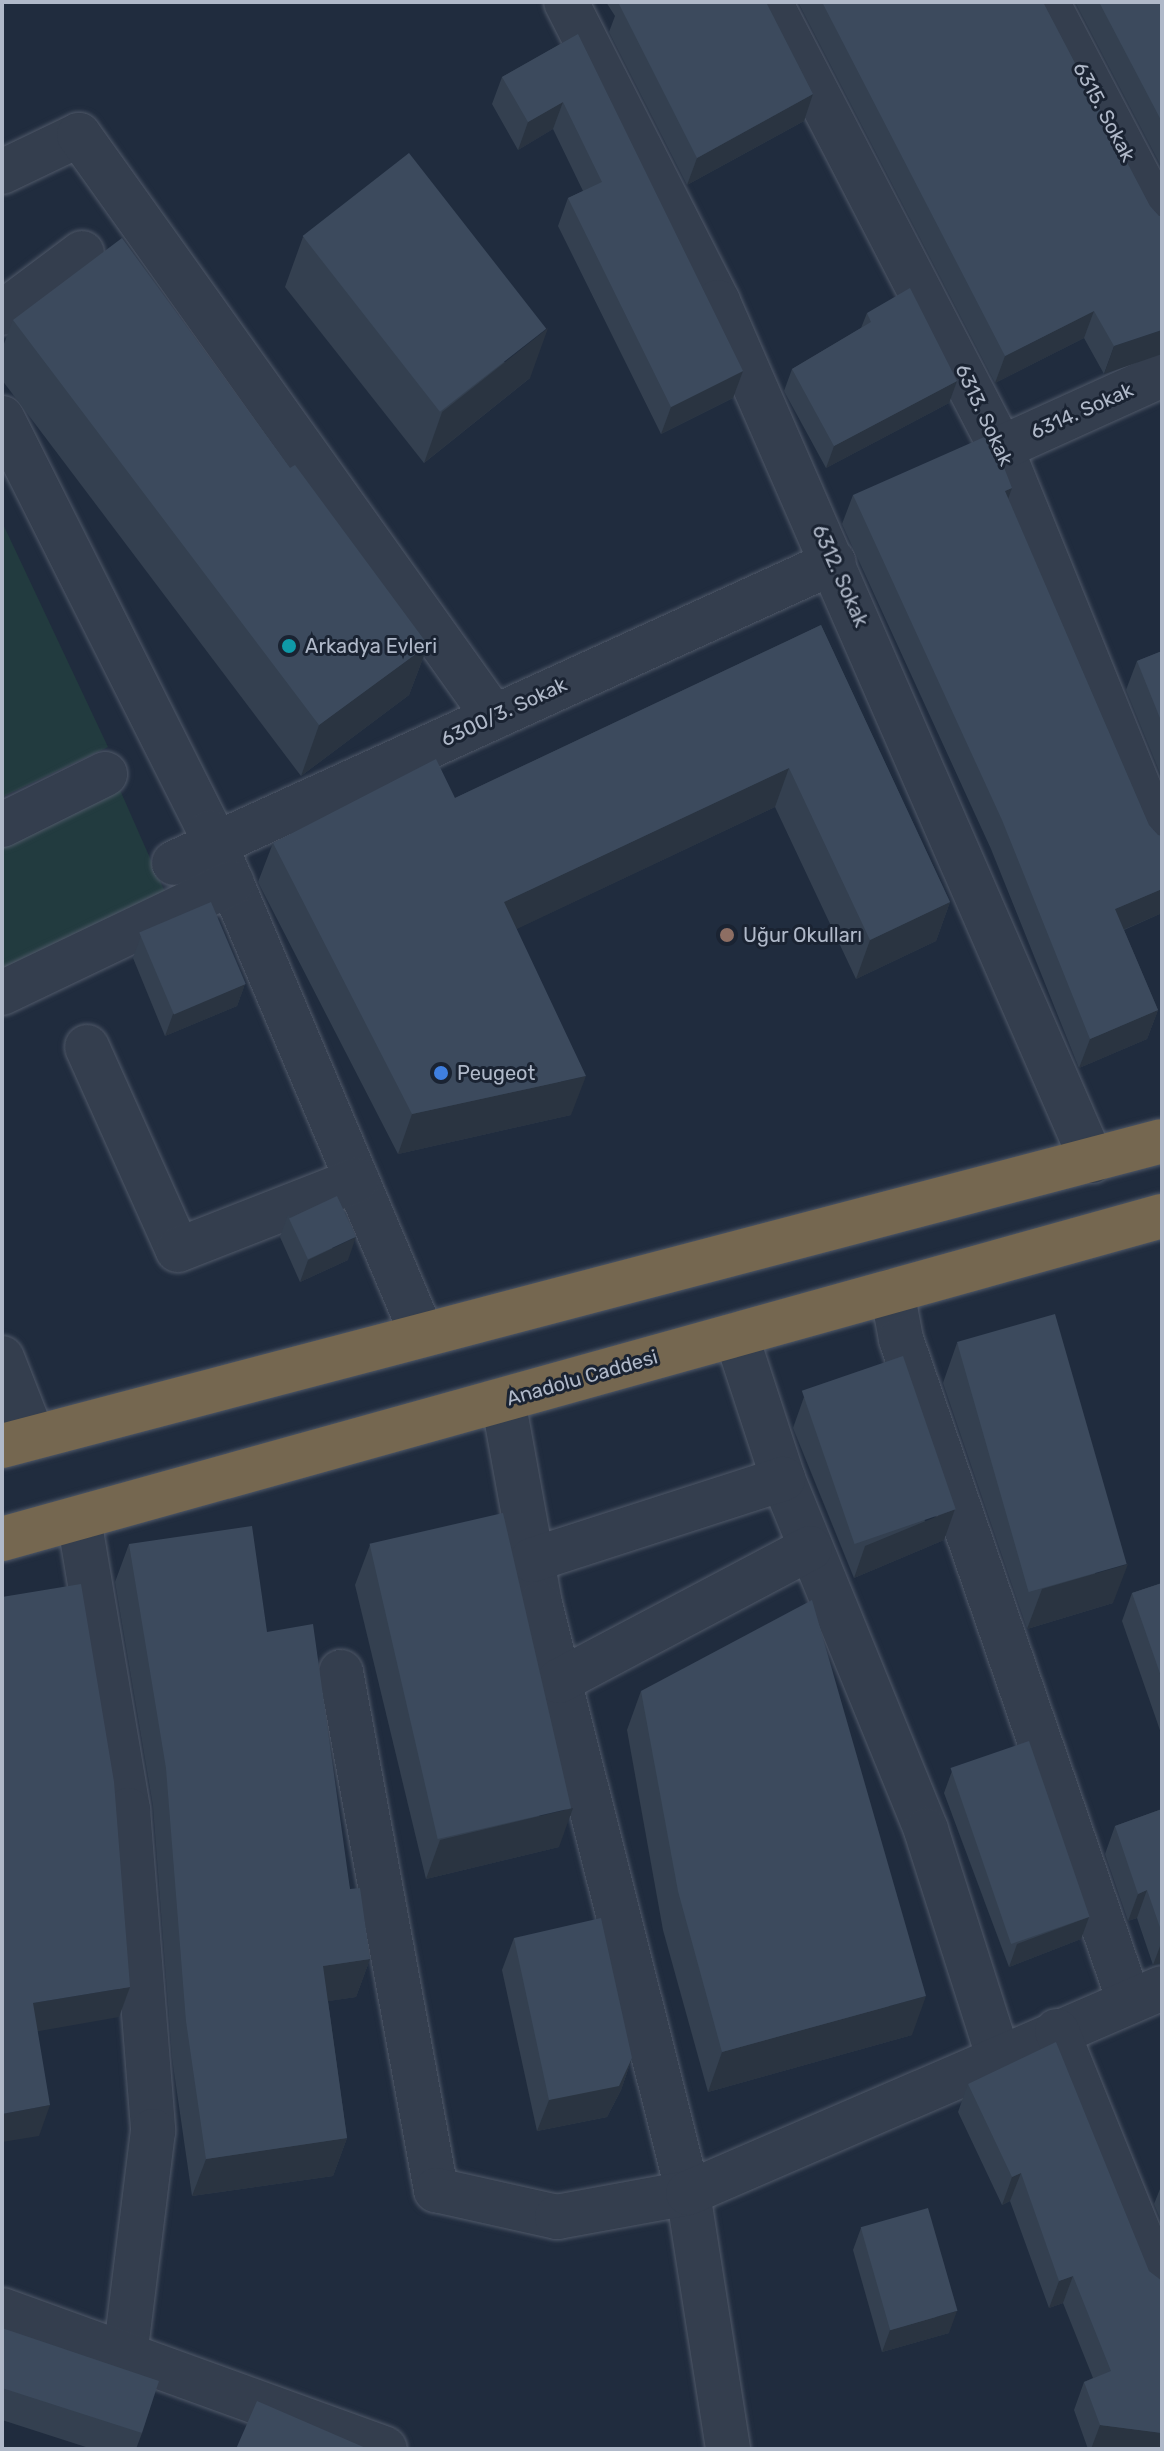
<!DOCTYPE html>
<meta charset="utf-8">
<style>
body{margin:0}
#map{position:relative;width:1164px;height:2451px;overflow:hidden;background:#202c3e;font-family:Rubik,sans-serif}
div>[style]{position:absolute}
.green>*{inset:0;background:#223b3f}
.roads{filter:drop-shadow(0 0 2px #505969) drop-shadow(0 0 2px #505969)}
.minor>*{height:44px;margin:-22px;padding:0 22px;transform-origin:22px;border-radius:22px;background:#343e4e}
.highway>*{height:44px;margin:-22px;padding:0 22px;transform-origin:22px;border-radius:22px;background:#756750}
.wall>*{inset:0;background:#344050}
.shaded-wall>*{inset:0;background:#2a3441}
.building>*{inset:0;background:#3c4a5d;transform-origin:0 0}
.dots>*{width:22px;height:22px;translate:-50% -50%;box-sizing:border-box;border:4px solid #1a2332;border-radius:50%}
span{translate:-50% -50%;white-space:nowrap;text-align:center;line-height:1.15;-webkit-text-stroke:6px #1a2332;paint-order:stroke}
.street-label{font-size:20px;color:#b0b9c9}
.poi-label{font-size:20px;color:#b0b9c9}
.left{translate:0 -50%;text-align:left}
.frame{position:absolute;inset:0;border:4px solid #b0b9c9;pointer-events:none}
</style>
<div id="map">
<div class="green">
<div style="clip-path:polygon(2px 522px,108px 747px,2px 797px)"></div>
<div style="clip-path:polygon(120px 790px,172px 908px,2px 984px,2px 843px)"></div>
</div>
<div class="roads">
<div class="minor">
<div style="left:566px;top:2px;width:336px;rotate:63.1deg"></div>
<div style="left:718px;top:302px;width:937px;rotate:66.47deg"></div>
<div style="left:770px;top:2px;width:502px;rotate:62.62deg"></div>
<div style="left:1001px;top:448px;width:427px;rotate:67.9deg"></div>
<div style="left:1047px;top:2px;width:248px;rotate:62.4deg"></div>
<div style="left:2px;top:172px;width:85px;rotate:-25.7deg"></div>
<div style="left:79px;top:135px;width:715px;rotate:54.51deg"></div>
<div style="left:2px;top:313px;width:100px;rotate:-36.9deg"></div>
<div style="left:2px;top:418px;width:463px;rotate:63.3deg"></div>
<div style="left:210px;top:832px;width:543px;rotate:67.12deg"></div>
<div style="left:1001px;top:448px;width:177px;rotate:-24.4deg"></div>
<div style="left:2px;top:825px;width:115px;rotate:-26.3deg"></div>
<div style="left:174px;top:863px;width:725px;rotate:-24.52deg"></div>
<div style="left:2px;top:993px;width:255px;rotate:-25.6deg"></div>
<div style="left:87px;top:1047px;width:222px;rotate:65.9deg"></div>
<div style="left:178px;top:1250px;width:192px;rotate:-21.4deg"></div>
<div style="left:892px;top:1291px;width:49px;rotate:79.4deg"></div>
<div style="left:901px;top:1339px;width:700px;rotate:71deg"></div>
<div style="left:736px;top:1335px;width:151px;rotate:71.9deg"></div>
<div style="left:783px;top:1479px;width:379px;rotate:67.8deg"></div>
<div style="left:926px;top:1830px;width:236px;rotate:72.3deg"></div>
<div style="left:2px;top:1358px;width:85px;rotate:68.6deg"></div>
<div style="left:503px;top:1400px;width:207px;rotate:79.7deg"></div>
<div style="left:540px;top:1604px;width:607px;rotate:75.9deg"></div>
<div style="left:688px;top:2193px;width:259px;rotate:81.1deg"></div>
<div style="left:79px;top:1519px;width:295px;rotate:80.4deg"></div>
<div style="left:128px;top:1810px;width:322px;rotate:85.5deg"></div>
<div style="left:153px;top:2131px;width:227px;rotate:97.1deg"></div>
<div style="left:532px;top:1560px;width:264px;rotate:-17.9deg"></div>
<div style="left:341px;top:1672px;width:527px;rotate:79.61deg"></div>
<div style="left:436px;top:2190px;width:124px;rotate:12.6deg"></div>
<div style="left:557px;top:2217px;width:133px;rotate:-10.4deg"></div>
<div style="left:688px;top:2193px;width:516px;rotate:-23.39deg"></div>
<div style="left:559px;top:1681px;width:284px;rotate:-27.9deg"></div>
<div style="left:1057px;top:2031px;width:279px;rotate:67.9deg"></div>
<div style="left:2px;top:2310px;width:407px;rotate:19.9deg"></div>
</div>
<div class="highway">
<div style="left:2px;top:1446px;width:1199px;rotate:-14.73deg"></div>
<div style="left:2px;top:1539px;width:1204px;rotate:-15.56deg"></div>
</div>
</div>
<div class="wall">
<div style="clip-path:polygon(606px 2px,766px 2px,813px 94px,804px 121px,687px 185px,609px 32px,615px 16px)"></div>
<div style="clip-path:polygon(798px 2px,1043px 2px,1150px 206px,1159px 216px,1162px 216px,1104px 374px,1084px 338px,995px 383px)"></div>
<div style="clip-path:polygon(1075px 2px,1162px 2px,1162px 168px)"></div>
<div style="clip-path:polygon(578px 34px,733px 398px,661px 434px,558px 226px,568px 198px,583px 191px,553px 129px,518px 150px,492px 104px,502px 77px)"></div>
<div style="clip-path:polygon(303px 237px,530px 378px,424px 463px,285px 287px)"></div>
<div style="clip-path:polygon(867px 313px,957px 381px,949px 403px,826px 468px,784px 391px,792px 369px,861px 328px)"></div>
<div style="clip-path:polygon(13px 320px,290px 468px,428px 645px,409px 695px,301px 776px,2px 380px,2px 349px)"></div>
<div style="clip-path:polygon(853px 495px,1008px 499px,1149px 825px,1158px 835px,1162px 836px,1162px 913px,1124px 930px,1158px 1010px,1147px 1039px,1079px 1068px,991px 849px,842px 524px)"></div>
<div style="clip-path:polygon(821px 625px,950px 902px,936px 941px,856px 979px,775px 807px,516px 929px,571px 1115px,398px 1154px,258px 882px,273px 843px,455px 798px)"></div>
<div style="clip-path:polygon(1162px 651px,1162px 778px,1126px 690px,1137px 661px)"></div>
<div style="clip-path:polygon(141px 936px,245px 984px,237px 1006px,165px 1036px,133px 958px)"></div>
<div style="clip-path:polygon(288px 1215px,348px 1260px,300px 1282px,280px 1237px)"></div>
<div style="clip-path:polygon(957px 1343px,1113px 1603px,1027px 1629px,943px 1383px)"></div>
<div style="clip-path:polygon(804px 1397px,944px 1540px,854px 1578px,793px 1428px)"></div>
<div style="clip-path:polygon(129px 1544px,267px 1632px,350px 1889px,370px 1959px,356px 1997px,328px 2001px,347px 2138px,333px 2176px,192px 2196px,172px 2058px,153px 1806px,115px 1582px)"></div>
<div style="clip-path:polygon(370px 1545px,559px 1847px,426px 1879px,355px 1585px)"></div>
<div style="clip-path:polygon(1162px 1583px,1162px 1736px,1122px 1621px,1132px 1593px)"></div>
<div style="clip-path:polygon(641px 1691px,912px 2035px,708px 2092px,663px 1930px,627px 1730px)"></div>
<div style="clip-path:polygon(952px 1771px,1089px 1917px,1081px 1939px,1009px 1967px,944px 1793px)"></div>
<div style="clip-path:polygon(1162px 1809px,1162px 1963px,1153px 1965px,1137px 1918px,1128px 1921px,1105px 1854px,1115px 1826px)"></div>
<div style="clip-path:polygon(514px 1938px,632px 2058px,621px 2090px,607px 2117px,537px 2131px,502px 1970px)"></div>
<div style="clip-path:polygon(968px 2084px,1149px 2271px,1162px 2449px,1088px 2449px,1074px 2410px,1084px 2382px,1093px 2378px,1063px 2303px,1049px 2308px,1010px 2201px,1002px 2205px,958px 2112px)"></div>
<div style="clip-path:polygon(1162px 2184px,1162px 2223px,1154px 2204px)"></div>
<div style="clip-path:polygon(861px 2228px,949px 2333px,882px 2352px,853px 2250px)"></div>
<div style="clip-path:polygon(2px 2328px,142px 2433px,136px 2449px,92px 2449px,2px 2420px)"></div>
</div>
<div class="shaded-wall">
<div style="clip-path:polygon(813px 94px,804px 121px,687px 185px,697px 158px)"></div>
<div style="clip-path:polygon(563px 102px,553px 129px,518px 150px,528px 122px)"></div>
<div style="clip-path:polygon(1094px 311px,1084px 338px,995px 383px,1005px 356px)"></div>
<div style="clip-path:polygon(548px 328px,530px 378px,424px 463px,442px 412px)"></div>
<div style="clip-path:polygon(1162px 330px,1162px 354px,1104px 374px,1114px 346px)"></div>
<div style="clip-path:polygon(743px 371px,733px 398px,661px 434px,671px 407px)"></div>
<div style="clip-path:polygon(957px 381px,949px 403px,826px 468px,834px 446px)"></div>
<div style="clip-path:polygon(1012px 488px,1002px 516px,1005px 491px)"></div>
<div style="clip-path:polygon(428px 645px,409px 695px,301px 776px,319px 725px)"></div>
<div style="clip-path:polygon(789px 768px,775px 807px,489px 942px,504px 902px)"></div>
<div style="clip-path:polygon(1162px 889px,1162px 913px,1104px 938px,1115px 909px)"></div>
<div style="clip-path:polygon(950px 902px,936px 941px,856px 979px,870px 940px)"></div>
<div style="clip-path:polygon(245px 984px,237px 1006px,165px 1036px,173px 1014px)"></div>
<div style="clip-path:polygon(1158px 1010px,1147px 1039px,1079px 1068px,1090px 1039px)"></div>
<div style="clip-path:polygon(586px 1076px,571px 1115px,398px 1154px,412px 1114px)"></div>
<div style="clip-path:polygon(356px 1237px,348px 1260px,300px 1282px,308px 1260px)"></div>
<div style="clip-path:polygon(955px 1509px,944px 1540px,854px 1578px,865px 1546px)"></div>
<div style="clip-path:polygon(1128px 1564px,1113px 1603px,1027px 1629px,1042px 1589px)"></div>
<div style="clip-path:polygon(573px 1808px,559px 1847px,426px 1879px,440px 1840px)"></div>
<div style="clip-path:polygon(1147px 1890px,1137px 1918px,1128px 1921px,1138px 1894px)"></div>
<div style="clip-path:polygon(1089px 1917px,1081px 1939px,1009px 1967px,1017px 1944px)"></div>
<div style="clip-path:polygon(1162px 1941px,1162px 1963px,1153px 1965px)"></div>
<div style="clip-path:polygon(370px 1959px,356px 1997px,309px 2004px,323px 1966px)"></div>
<div style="clip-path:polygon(130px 1987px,119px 2017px,22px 2034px,33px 2003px)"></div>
<div style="clip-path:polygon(926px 1996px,912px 2035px,708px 2092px,722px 2052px)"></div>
<div style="clip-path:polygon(632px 2058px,621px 2090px,607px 2117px,537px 2131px,549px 2100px)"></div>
<div style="clip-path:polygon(50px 2105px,39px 2136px,2px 2142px,2px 2114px)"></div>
<div style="clip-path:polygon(347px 2138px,333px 2176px,192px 2196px,206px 2159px)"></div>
<div style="clip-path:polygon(1021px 2173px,1010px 2201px,1002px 2205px,1012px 2177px)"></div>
<div style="clip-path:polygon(1073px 2276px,1063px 2303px,1049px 2308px,1059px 2281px)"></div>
<div style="clip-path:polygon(957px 2311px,949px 2333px,882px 2352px,890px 2330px)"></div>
<div style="clip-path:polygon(1100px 2425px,1162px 2433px,1162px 2449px,1091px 2449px)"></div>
</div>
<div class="building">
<div style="clip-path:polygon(623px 2px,766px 2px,813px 94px,697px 158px,619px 4px)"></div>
<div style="clip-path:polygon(822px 2px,1043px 2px,1150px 206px,1159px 216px,1162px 216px,1162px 330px,1114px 346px,1094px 311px,1005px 356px)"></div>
<div style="clip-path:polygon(1099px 2px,1162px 2px,1162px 122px)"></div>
<div style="clip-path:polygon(578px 34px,743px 371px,671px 407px,568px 198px,602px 182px,563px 102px,528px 122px,502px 77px)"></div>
<div style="left:409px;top:153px;width:223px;height:135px;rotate:52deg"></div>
<div style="clip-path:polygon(122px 238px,290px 468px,295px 465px,428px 645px,319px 725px,13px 320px)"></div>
<div style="clip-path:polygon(910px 288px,957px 381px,834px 446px,792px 369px,871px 322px,867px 313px)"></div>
<div style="clip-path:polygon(991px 434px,1012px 488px,1005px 491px,1149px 825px,1158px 835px,1162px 836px,1162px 889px,1115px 909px,1158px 1010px,1090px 1039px,1002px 820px,853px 495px)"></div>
<div style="clip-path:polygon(821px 625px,950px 902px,870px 940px,789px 768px,504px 902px,586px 1076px,412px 1114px,273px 843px,436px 759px,455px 798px)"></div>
<div style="clip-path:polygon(1162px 651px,1162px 723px,1137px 661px)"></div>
<div style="left:211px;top:902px;width:89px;height:78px;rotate:67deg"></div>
<div style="left:337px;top:1196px;width:45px;height:53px;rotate:65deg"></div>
<div style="left:1055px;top:1314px;width:260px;height:102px;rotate:74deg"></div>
<div style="left:903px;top:1356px;width:162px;height:107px;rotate:71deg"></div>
<div style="left:503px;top:1513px;width:303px;height:137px;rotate:77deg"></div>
<div style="clip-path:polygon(252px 1526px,267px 1632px,313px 1624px,350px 1889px,360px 1888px,370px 1959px,323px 1966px,347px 2138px,206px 2159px,186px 2021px,166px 1768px,129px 1544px)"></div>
<div style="clip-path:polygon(1162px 1583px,1162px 1679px,1132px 1593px)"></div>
<div style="clip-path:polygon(81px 1584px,114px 1782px,130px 1987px,33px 2003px,50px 2105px,2px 2114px,2px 1597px)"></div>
<div style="clip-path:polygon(812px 1600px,926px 1996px,722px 2052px,678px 1891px,641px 1691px)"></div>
<div style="left:1029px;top:1741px;width:186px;height:83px;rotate:71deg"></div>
<div style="clip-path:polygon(1162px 1809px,1162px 1933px,1147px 1890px,1138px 1894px,1115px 1826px)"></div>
<div style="clip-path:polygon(601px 1918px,632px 2058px,619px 2086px,549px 2100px,514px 1938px)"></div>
<div style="clip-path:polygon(1056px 2042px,1149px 2271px,1162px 2281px,1162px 2433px,1100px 2425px,1084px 2382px,1111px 2371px,1073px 2276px,1059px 2281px,1021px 2173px,1012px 2177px,968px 2084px)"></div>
<div style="left:928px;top:2208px;width:107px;height:70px;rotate:74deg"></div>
<div style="clip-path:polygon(2px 2328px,159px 2381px,142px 2433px,2px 2388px)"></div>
<div style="clip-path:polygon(257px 2401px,368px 2449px,236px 2449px)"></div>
</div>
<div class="dots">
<div style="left:289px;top:646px;background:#0f9aa8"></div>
<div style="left:727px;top:935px;background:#8d6e63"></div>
<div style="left:441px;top:1073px;background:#3f7fe0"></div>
</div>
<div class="street-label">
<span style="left:1104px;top:112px;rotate:62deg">6315. Sokak</span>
<span style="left:1082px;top:411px;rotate:-24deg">6314. Sokak</span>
<span style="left:984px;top:415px;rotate:65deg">6313. Sokak</span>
<span style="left:840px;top:576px;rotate:66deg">6312. Sokak</span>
<span style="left:504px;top:712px;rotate:-25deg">6300/3. Sokak</span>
<span style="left:582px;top:1378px;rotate:-16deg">Anadolu Caddesi</span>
</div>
<div class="poi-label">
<span class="left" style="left:305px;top:646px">Arkadya Evleri</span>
<span class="left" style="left:743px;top:935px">Uğur Okulları</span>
<span class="left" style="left:457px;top:1073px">Peugeot</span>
</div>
<div class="frame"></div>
</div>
